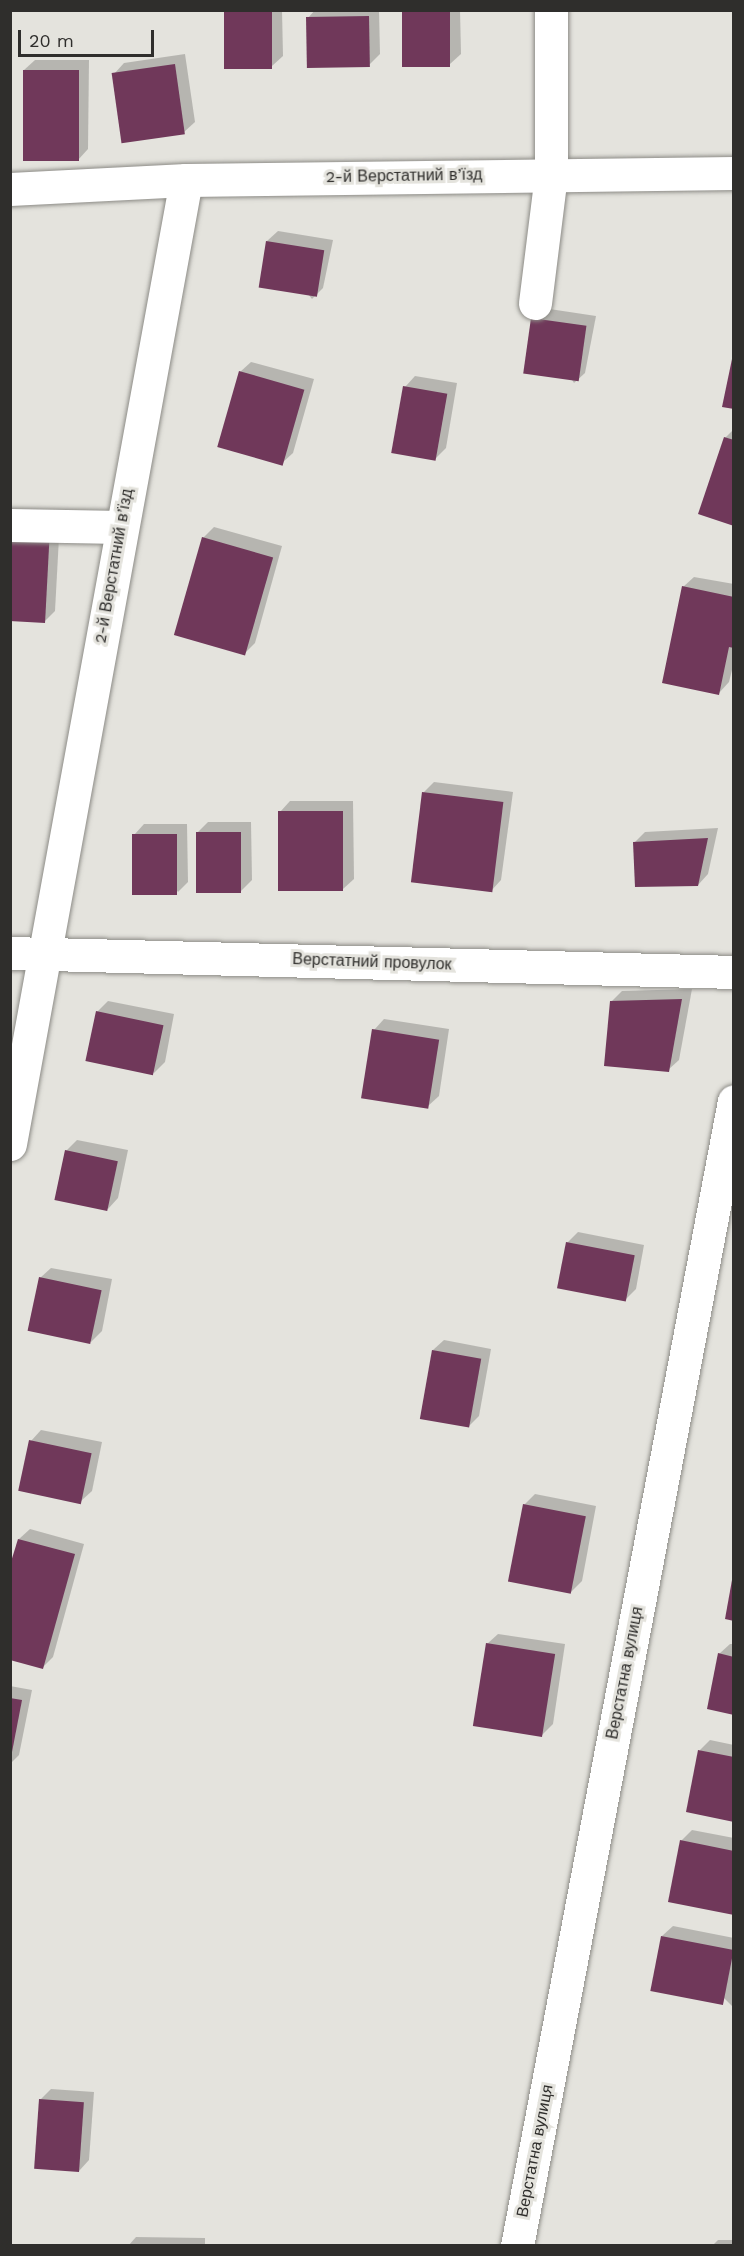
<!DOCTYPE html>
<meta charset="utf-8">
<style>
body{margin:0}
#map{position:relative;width:744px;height:2256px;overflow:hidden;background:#e4e3dd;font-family:"Work Sans",sans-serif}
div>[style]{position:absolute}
.shadow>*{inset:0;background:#0003;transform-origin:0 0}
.building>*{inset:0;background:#70385a;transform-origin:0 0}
.roads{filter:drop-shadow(0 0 2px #8c8b86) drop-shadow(0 0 2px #8c8b86)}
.minor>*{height:33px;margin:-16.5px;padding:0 16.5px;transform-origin:16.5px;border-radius:16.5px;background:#fff}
span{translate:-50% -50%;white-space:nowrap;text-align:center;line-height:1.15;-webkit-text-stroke:6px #e4e3dd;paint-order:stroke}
.street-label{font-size:16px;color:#2f2e2c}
.frame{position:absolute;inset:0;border:12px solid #2f2e2c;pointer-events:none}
.scale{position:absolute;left:18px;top:30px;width:136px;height:27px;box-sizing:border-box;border:3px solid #2f2e2c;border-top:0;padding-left:8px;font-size:18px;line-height:21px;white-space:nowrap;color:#2f2e2c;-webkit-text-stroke:4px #e4e3dd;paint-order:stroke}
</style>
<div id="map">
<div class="shadow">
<div style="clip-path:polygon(225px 10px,282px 10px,283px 56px,272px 66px)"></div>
<div style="clip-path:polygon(315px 10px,379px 10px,380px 54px,369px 65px,308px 18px)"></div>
<div style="clip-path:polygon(403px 10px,460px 10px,461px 54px,450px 64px)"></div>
<div style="clip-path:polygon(185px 54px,195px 122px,184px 132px,114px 74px,124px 63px)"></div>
<div style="clip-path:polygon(35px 60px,89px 60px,88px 149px,78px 160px,24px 70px)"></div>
<div style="clip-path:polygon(278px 231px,333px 240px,323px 288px,312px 299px,267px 241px)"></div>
<div style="clip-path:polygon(543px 308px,596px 316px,585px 373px,574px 383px,533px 319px)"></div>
<div style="clip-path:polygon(251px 362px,314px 379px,293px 453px,282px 463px,240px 372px)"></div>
<div style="clip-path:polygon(415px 376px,457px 383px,446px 448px,435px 459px,405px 387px)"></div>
<div style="clip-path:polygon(734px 429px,734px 524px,725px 438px)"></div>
<div style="clip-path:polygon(60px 519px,55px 611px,45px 621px,10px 619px)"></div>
<div style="clip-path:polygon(214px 527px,282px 546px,255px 643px,244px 654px,203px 538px)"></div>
<div style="clip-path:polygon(694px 577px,734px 584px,734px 662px,729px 682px,719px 693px,683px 587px)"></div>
<div style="clip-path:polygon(434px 782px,513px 792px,501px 880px,491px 891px,423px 793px)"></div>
<div style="clip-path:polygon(290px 801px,353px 801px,354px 879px,343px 889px,280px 812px)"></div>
<div style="clip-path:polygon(208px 822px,251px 822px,252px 880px,241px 891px,197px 833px)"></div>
<div style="clip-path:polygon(144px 824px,187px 824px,188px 882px,178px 892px,134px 835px)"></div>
<div style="clip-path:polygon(718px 828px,708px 874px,698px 885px,635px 842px,645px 832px)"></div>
<div style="clip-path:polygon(692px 989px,679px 1060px,668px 1070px,612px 1001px,622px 991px)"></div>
<div style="clip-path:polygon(108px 1001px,174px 1014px,165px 1062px,154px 1073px,97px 1012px)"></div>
<div style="clip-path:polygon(384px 1019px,449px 1029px,439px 1096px,428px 1106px,374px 1030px)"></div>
<div style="clip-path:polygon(77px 1140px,128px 1150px,118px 1198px,108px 1209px,66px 1151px)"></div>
<div style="clip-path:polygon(578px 1232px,644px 1245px,636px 1289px,626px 1299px,567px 1243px)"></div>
<div style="clip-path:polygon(51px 1268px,112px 1279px,102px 1331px,91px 1342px,40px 1278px)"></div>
<div style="clip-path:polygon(444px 1340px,491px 1349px,479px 1416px,468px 1427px,433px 1350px)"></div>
<div style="clip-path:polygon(41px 1430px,102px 1442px,92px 1491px,81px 1501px,31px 1441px)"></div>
<div style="clip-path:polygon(535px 1494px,596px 1506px,582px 1581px,571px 1592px,524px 1505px)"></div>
<div style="clip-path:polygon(30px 1529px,84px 1544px,53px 1657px,43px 1667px,19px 1539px)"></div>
<div style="clip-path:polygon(498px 1634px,565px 1644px,553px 1724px,542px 1735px,487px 1644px)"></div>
<div style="clip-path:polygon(730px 1644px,734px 1644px,734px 1713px,719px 1654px)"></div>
<div style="clip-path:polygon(10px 1686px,32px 1690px,19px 1755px,10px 1764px)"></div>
<div style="clip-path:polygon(710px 1740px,734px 1745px,734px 1821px,700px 1750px)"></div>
<div style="clip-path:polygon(692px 1830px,734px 1838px,734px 1914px,681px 1841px)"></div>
<div style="clip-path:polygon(673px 1926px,734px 1938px,732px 2006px,662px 1936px)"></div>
<div style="clip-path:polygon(51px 2089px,94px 2092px,89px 2160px,79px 2171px,40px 2100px)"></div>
<div style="clip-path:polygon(136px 2237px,205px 2238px,205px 2246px,128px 2246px)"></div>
<div style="clip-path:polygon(718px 2240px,734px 2240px,734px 2246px,712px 2246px)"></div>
<div style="left:238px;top:2244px;width:56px;height:2px"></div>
</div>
<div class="building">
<div style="left:224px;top:10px;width:48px;height:59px"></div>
<div style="left:402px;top:10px;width:48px;height:57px"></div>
<div style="left:369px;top:16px;width:51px;height:63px;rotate:89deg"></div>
<div style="left:175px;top:64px;width:71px;height:64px;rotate:82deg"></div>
<div style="left:23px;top:70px;width:56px;height:91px"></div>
<div style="left:266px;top:241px;width:59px;height:47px;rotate:9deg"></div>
<div style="left:531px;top:318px;width:56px;height:56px;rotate:8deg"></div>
<div style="clip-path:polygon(732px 359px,734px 359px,734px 409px,722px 407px)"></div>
<div style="left:239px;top:371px;width:68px;height:79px;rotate:16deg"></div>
<div style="left:403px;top:386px;width:45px;height:68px;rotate:10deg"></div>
<div style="clip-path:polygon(724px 437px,734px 440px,734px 526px,698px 514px)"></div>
<div style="left:10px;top:527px;width:40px;height:94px;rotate:3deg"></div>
<div style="left:202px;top:537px;width:74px;height:102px;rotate:16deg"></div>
<div style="clip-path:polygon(682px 586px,734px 597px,734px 648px,729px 647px,719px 695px,662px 683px)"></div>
<div style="left:422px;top:792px;width:82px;height:91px;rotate:7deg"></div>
<div style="left:278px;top:811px;width:65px;height:80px"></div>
<div style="left:196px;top:832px;width:45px;height:61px"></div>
<div style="left:132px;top:834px;width:45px;height:61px"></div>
<div style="clip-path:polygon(708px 838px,698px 886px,635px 887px,633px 842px)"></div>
<div style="clip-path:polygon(682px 999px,669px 1072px,604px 1066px,610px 1001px)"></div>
<div style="left:96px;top:1011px;width:69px;height:51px;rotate:12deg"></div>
<div style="left:372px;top:1029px;width:68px;height:70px;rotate:9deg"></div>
<div style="left:65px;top:1150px;width:54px;height:51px;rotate:12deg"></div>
<div style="left:566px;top:1242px;width:70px;height:47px;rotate:11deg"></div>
<div style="left:39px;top:1277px;width:64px;height:55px;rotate:12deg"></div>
<div style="left:432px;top:1350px;width:50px;height:70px;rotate:10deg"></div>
<div style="left:29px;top:1440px;width:64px;height:52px;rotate:12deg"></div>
<div style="left:523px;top:1504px;width:64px;height:79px;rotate:11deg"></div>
<div style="clip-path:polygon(18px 1539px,75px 1554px,43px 1669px,10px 1660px,10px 1565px)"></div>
<div style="clip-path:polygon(732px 1580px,734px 1580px,734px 1621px,725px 1619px)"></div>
<div style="left:486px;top:1643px;width:70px;height:84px;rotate:9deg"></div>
<div style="clip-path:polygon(718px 1653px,734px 1657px,734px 1715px,707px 1709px)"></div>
<div style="clip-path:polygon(10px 1698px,22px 1700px,12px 1752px,10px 1752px)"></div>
<div style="clip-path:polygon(698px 1750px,734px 1757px,734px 1822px,686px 1812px)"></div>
<div style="clip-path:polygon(680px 1840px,734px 1851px,734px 1915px,668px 1902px)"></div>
<div style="left:661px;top:1936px;width:74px;height:56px;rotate:11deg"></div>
<div style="left:39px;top:2099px;width:45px;height:70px;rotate:4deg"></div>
</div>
<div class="roads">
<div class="minor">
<div style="left:186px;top:180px;width:548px;rotate:-0.73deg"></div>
<div style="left:10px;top:189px;width:176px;rotate:-2.9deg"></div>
<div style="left:186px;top:180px;width:980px;rotate:100.35deg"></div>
<div style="left:535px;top:303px;width:130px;rotate:-82.9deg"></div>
<div style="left:551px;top:174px;width:164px;rotate:-90deg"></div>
<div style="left:10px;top:525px;width:112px;rotate:1deg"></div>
<div style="left:10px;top:953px;width:724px;rotate:1.5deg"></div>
<div style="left:517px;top:2246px;width:1165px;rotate:-79.27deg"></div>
</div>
</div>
<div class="street-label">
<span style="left:404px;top:176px;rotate:-1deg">2-й Верстатний в’їзд</span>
<span style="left:114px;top:566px;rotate:-80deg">2-й Верстатний в’їзд</span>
<span style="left:372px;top:962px;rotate:2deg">Верстатний провулок</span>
<span style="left:625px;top:1673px;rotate:-79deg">Верстатна вулиця</span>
<span style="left:535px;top:2151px;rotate:-79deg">Верстатна вулиця</span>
</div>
<div class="frame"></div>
<div class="scale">20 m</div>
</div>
